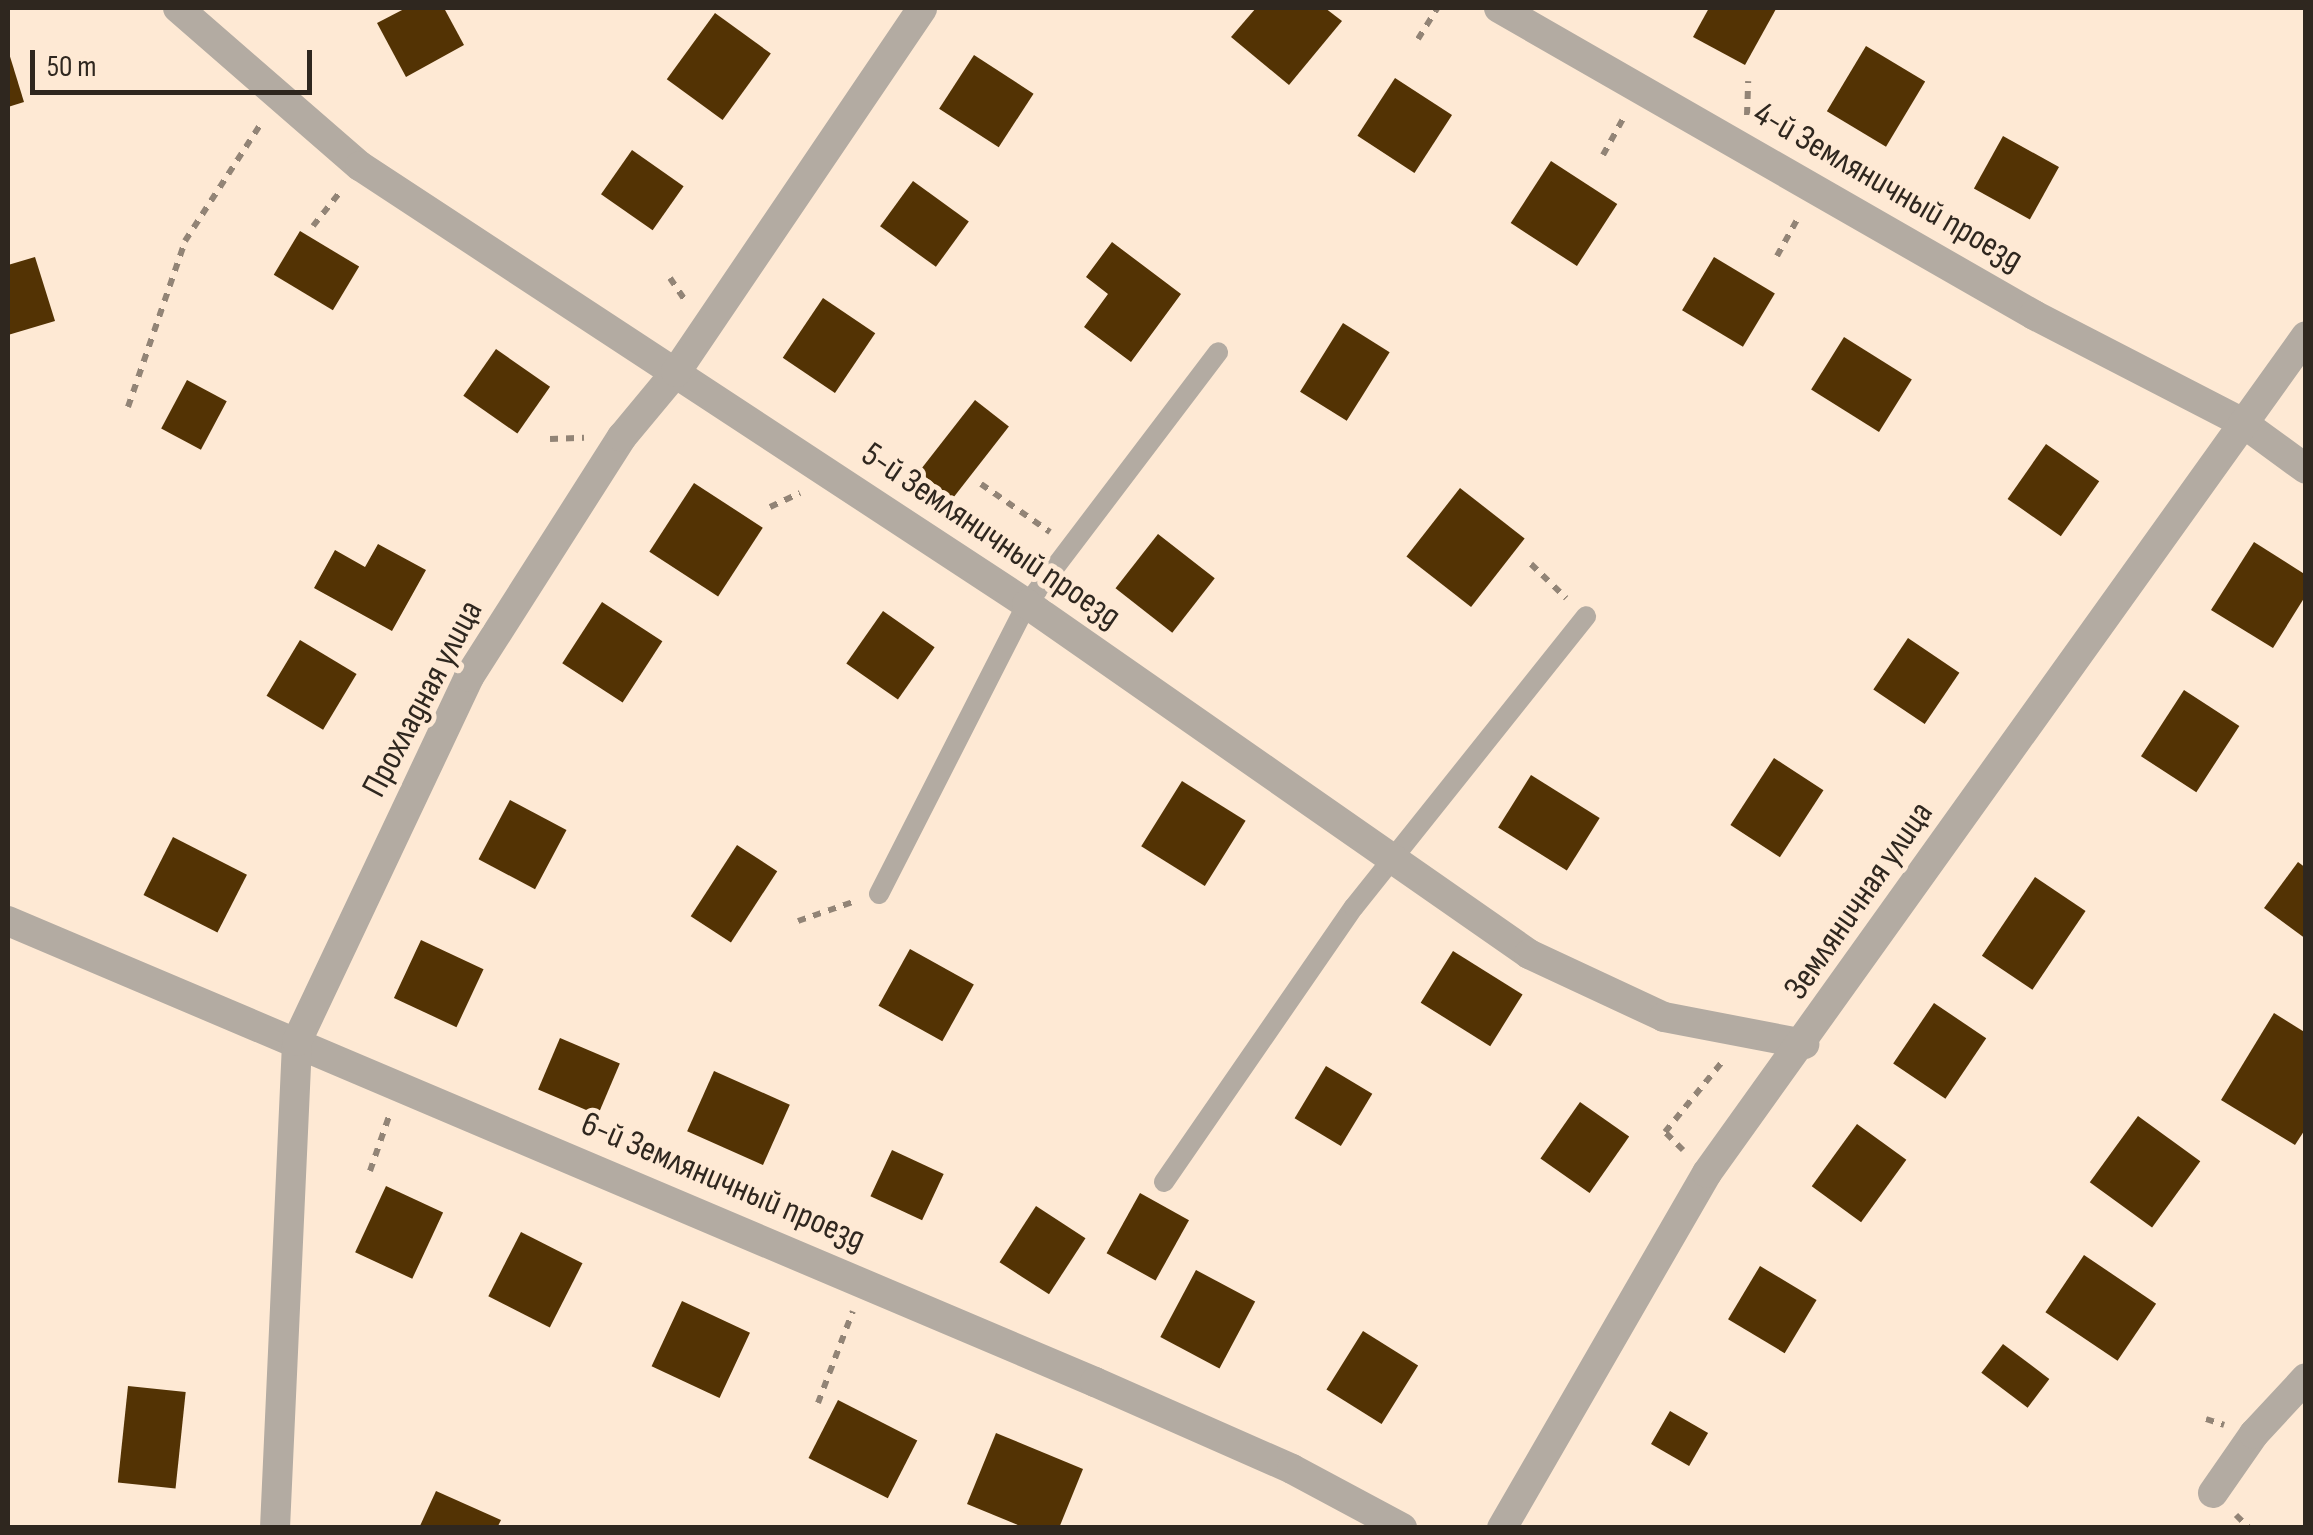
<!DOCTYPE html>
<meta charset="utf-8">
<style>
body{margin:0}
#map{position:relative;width:2313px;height:1535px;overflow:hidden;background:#fee9d4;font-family:"Sofia Sans Condensed",sans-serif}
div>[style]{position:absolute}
.building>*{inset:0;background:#533304;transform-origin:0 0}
.path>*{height:6px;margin-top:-3px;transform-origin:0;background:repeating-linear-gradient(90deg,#928476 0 8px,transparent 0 16px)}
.lane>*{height:20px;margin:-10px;padding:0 10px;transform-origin:10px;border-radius:10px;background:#b3aba2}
.street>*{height:30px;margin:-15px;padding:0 15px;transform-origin:15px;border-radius:15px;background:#b3aba2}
span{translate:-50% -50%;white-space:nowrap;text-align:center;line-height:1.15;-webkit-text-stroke:10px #fee9d4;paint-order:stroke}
.street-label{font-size:35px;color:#2f271f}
.frame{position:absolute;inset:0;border:10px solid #2f271f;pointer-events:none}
.scale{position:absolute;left:30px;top:50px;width:282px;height:45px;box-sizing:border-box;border:5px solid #2f271f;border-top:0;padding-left:12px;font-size:30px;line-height:35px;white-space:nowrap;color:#2f271f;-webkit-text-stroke:8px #fee9d4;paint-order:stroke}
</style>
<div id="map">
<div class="building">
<div style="clip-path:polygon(406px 8px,444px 8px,464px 45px,406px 77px,377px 23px)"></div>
<div style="clip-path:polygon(1256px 8px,1325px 8px,1342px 21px,1289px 85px,1231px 37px)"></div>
<div style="clip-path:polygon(1709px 8px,1776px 9px,1745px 65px,1693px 37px)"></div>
<div style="left:715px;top:13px;width:69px;height:82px;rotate:36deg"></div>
<div style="left:1866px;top:46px;width:69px;height:76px;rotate:31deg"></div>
<div style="clip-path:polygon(8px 50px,24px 102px,8px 107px)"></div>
<div style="left:974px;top:55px;width:71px;height:64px;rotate:33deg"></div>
<div style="left:1395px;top:78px;width:68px;height:69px;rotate:33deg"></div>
<div style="left:2003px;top:136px;width:64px;height:60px;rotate:29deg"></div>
<div style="left:632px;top:150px;width:63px;height:54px;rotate:35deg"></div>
<div style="left:1551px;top:161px;width:79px;height:74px;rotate:33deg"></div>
<div style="left:913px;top:181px;width:69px;height:56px;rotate:36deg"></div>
<div style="left:300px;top:231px;width:69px;height:51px;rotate:31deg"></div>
<div style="clip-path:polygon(1112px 242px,1181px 294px,1131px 362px,1084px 327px,1108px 294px,1086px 277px)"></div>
<div style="clip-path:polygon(35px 257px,55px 321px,8px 335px,8px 265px)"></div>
<div style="left:1714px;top:257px;width:71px;height:62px;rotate:31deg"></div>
<div style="left:823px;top:298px;width:63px;height:72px;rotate:34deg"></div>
<div style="left:1343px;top:323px;width:55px;height:81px;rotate:32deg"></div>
<div style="left:1844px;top:337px;width:80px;height:62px;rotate:32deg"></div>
<div style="left:496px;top:349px;width:66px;height:57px;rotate:35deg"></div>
<div style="left:187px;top:380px;width:45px;height:55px;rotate:28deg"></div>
<div style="left:975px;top:400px;width:43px;height:91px;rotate:38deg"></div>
<div style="left:2046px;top:444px;width:65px;height:67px;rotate:35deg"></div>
<div style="left:694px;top:483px;width:82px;height:82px;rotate:33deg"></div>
<div style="left:1460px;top:488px;width:82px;height:87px;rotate:38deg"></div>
<div style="left:1158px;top:534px;width:72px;height:69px;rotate:38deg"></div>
<div style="clip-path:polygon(2254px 542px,2306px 575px,2306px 595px,2273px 648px,2211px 610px)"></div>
<div style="clip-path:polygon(378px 544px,426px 570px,392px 631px,314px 588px,335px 550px,365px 567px)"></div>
<div style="left:602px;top:602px;width:72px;height:73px;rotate:33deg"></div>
<div style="left:883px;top:611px;width:63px;height:64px;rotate:35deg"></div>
<div style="left:1908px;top:638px;width:62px;height:62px;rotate:34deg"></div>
<div style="left:300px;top:640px;width:66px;height:65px;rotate:31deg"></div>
<div style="left:2184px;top:690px;width:66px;height:79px;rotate:33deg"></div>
<div style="left:1774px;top:758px;width:59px;height:80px;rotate:33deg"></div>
<div style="left:1531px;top:775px;width:81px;height:62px;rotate:32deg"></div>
<div style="left:1182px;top:781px;width:75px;height:77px;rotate:32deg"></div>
<div style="left:510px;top:800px;width:64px;height:67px;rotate:28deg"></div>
<div style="left:173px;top:837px;width:83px;height:65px;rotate:27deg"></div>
<div style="left:737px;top:845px;width:48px;height:85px;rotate:33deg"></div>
<div style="clip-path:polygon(2298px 862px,2306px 868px,2306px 939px,2264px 908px)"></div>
<div style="left:2035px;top:877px;width:61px;height:95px;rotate:34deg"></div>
<div style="left:421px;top:940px;width:69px;height:64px;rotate:25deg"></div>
<div style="left:910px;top:949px;width:73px;height:65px;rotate:29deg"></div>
<div style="left:1453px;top:951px;width:82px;height:61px;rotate:32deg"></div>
<div style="left:1934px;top:1003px;width:63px;height:73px;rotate:34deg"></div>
<div style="clip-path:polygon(2274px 1013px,2306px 1033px,2306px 1128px,2295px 1145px,2221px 1100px)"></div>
<div style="left:560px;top:1038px;width:65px;height:56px;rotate:23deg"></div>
<div style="left:1326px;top:1066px;width:54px;height:61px;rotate:31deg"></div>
<div style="left:714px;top:1071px;width:83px;height:66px;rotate:24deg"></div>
<div style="left:1580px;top:1102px;width:60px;height:69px;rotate:35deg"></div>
<div style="left:2138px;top:1116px;width:77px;height:82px;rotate:36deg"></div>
<div style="left:1857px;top:1124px;width:61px;height:77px;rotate:36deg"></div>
<div style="left:892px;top:1150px;width:57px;height:51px;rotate:25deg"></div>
<div style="left:386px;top:1186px;width:63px;height:73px;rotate:25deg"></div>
<div style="left:1140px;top:1193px;width:56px;height:69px;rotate:29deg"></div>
<div style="left:1036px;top:1206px;width:59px;height:67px;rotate:33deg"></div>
<div style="left:521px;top:1232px;width:69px;height:72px;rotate:27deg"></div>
<div style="left:2084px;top:1255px;width:87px;height:69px;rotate:34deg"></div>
<div style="left:1760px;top:1266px;width:66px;height:62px;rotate:31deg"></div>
<div style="left:1196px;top:1270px;width:67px;height:76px;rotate:28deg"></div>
<div style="left:682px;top:1301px;width:75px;height:72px;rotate:25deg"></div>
<div style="left:1363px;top:1331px;width:65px;height:69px;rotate:32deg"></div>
<div style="left:2003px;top:1344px;width:58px;height:36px;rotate:37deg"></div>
<div style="left:128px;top:1386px;width:58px;height:97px;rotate:6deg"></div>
<div style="left:838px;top:1400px;width:89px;height:65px;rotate:27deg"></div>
<div style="left:1670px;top:1411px;width:44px;height:38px;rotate:30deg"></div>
<div style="clip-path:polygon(996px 1433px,1083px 1469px,1059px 1528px,1025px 1528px,967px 1504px)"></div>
<div style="clip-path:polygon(436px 1491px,501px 1520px,497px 1528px,419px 1528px)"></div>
</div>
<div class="path">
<div style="left:1418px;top:39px;width:36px;rotate:-58deg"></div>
<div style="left:1747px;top:115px;width:34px;rotate:-88deg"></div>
<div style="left:1603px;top:155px;width:43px;rotate:-61.1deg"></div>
<div style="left:313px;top:226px;width:43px;rotate:-51.5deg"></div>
<div style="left:1777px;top:256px;width:43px;rotate:-61.1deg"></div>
<div style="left:670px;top:278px;width:29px;rotate:56deg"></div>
<div style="left:128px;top:407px;width:176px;rotate:-71deg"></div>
<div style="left:185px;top:241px;width:142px;rotate:-57.1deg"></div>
<div style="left:550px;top:439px;width:34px;rotate:-2deg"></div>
<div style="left:981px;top:484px;width:84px;rotate:34.8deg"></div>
<div style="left:770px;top:507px;width:33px;rotate:-25deg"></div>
<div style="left:1531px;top:564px;width:49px;rotate:44.2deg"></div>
<div style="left:798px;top:921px;width:58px;rotate:-19.1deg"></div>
<div style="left:1683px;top:1150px;width:25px;rotate:-135deg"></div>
<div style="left:1665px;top:1132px;width:92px;rotate:-50.8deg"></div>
<div style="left:370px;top:1171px;width:58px;rotate:-70.9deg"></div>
<div style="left:818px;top:1403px;width:98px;rotate:-69.2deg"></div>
<div style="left:2206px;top:1419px;width:19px;rotate:18deg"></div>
<div style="left:2236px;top:1515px;width:18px;rotate:45deg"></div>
</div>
<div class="lane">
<div style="left:879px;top:894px;width:326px;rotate:-63deg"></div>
<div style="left:1027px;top:604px;width:316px;rotate:-52.8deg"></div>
<div style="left:1164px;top:1182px;width:334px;rotate:-55.4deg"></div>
<div style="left:1354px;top:907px;width:372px;rotate:-51.4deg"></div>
</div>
<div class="street">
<div style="left:178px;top:8px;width:241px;rotate:41deg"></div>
<div style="left:360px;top:166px;width:798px;rotate:33.29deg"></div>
<div style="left:1027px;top:604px;width:612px;rotate:34.88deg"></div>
<div style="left:1529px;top:954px;width:149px;rotate:25deg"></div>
<div style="left:1664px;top:1017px;width:143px;rotate:10.9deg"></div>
<div style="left:1499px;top:8px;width:617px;rotate:29.85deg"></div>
<div style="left:2034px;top:315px;width:235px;rotate:27.3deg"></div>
<div style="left:2243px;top:423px;width:78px;rotate:36.1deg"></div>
<div style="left:8px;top:921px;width:1181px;rotate:22.98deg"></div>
<div style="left:1095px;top:1382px;width:215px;rotate:23.8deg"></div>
<div style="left:1292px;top:1469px;width:125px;rotate:28.2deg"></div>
<div style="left:2213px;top:1493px;width:72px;rotate:-55.2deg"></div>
<div style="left:2254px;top:1434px;width:76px;rotate:-47.1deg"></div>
<div style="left:275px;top:1528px;width:487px;rotate:-87.4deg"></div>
<div style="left:297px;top:1041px;width:403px;rotate:-64.7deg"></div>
<div style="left:469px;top:677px;width:285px;rotate:-57.5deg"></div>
<div style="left:622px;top:437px;width:85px;rotate:-50.3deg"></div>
<div style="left:676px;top:372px;width:439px;rotate:-55.9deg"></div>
<div style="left:1502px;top:1528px;width:410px;rotate:-60deg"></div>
<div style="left:1707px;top:1173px;width:1029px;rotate:-54.41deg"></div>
</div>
<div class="street-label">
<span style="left:1888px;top:187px;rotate:30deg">4-й Земляничный проезд</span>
<span style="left:991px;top:536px;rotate:34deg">5-й Земляничный проезд</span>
<span style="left:423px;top:699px;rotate:-62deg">Прохладная улица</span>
<span style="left:1859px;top:901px;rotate:-55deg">Земляничная улица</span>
<span style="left:723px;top:1182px;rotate:23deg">6-й Земляничный проезд</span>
</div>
<div class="frame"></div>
<div class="scale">50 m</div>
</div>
